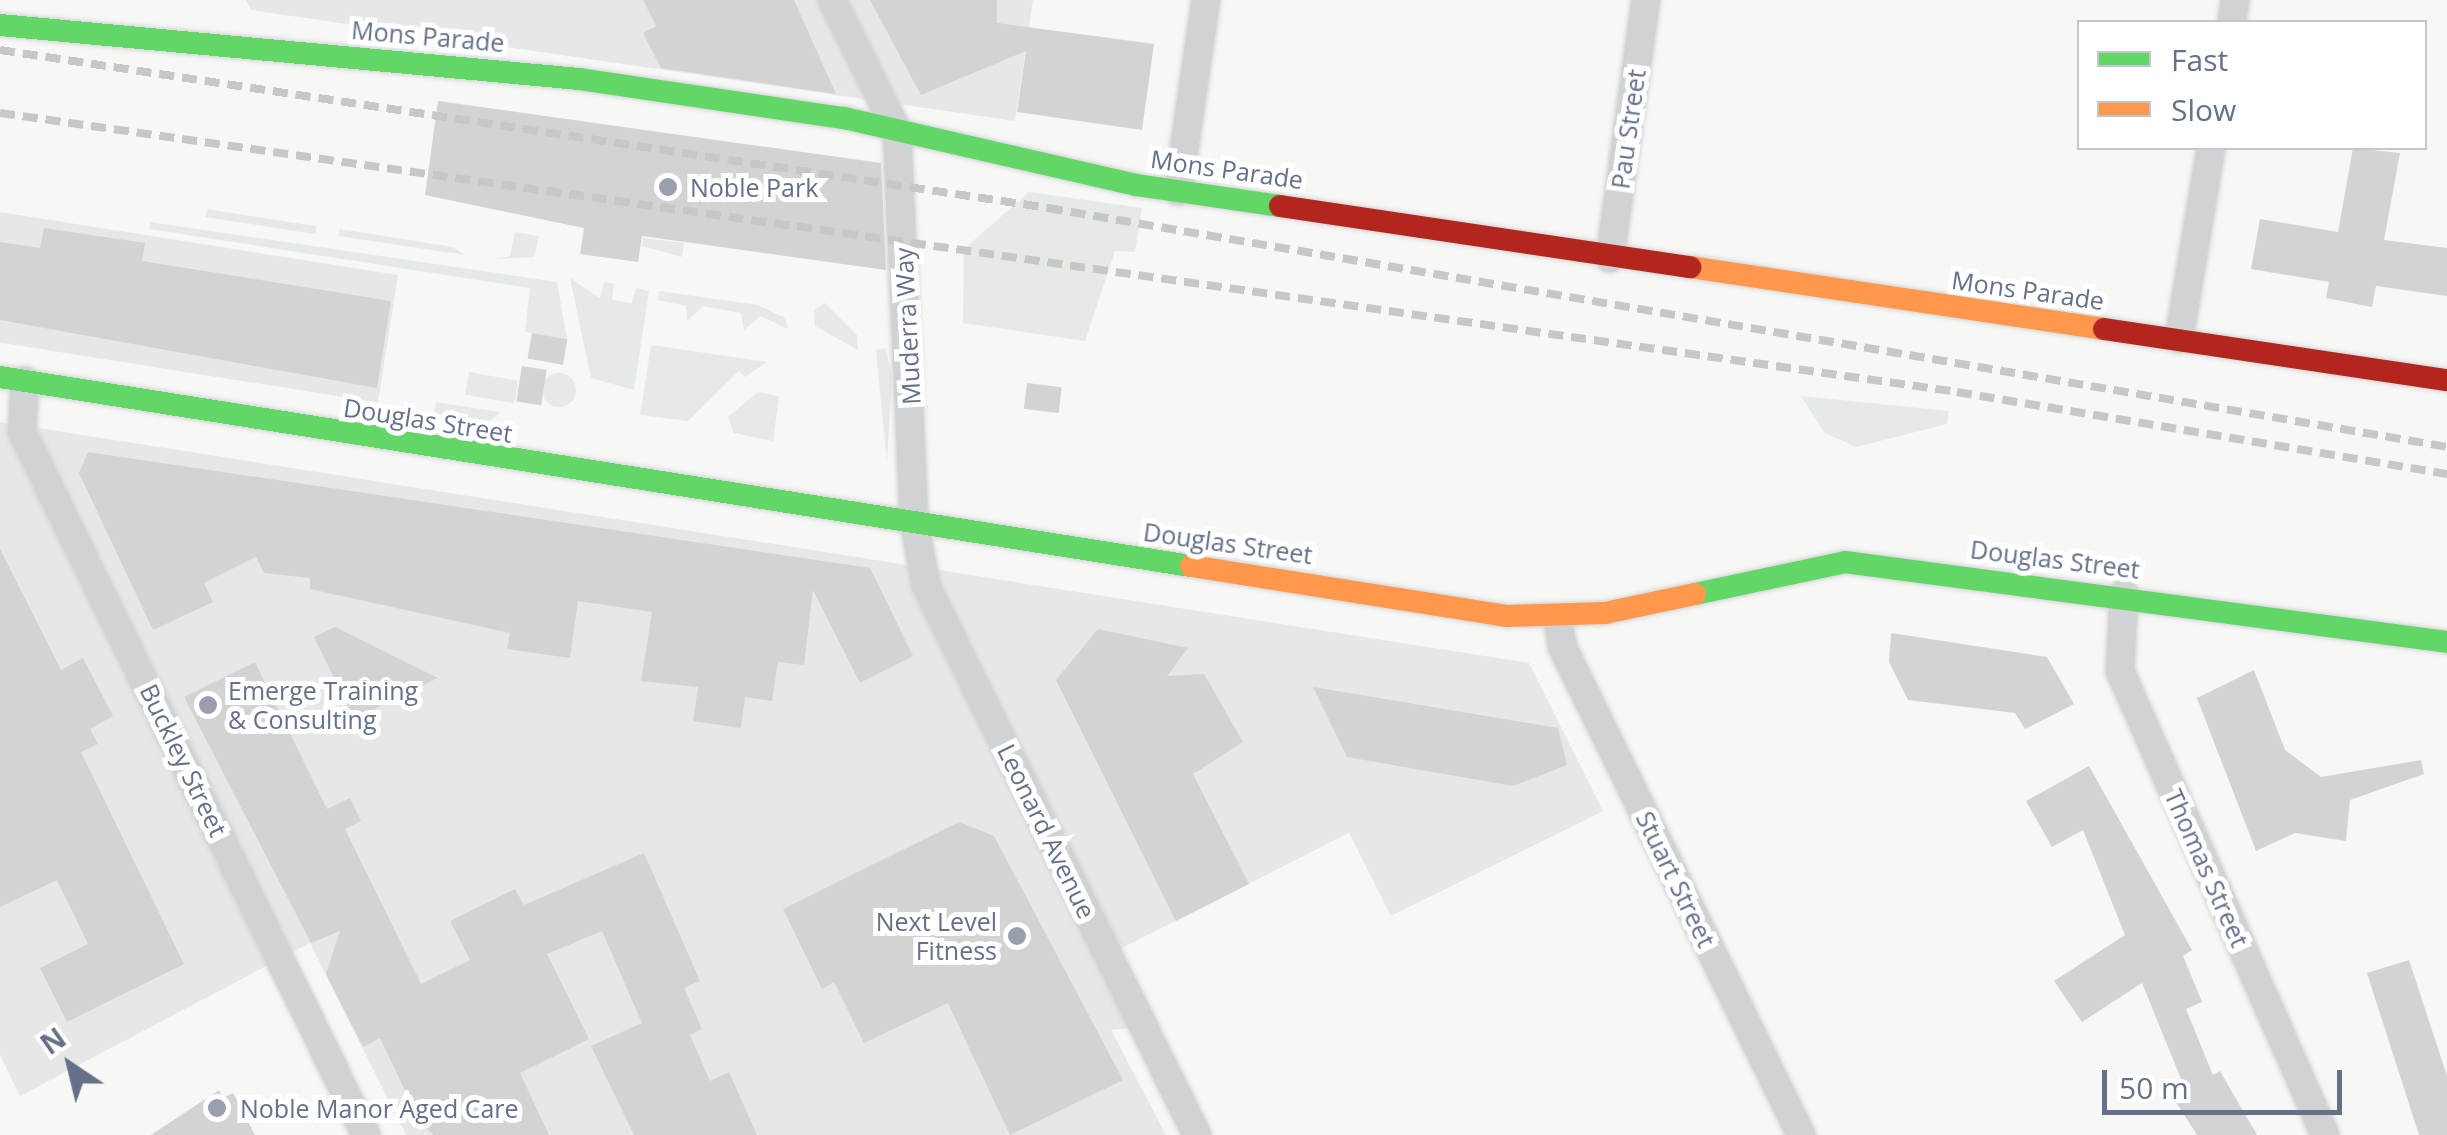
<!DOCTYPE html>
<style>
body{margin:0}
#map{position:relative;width:2447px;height:1135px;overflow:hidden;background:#f7f7f6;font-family:"Open Sans",sans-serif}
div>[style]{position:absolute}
.built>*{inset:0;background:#e7e7e8;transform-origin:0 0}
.green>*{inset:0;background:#e6eae4;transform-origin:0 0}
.round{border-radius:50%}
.building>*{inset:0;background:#d3d3d4;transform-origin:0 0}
.roads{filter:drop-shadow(0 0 2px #d3d5d6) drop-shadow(0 0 2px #d3d5d6)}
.street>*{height:28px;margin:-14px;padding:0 14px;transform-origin:14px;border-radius:14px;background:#d1d2d3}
.fast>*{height:22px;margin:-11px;padding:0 11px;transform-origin:11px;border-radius:11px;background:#63d668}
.slow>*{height:22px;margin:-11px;padding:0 11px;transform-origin:11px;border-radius:11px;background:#ff974d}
.jam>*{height:22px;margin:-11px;padding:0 11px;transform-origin:11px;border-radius:11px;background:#b3261e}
.rail>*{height:8px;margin-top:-4px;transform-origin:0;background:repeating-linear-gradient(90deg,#c7c7c9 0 15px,transparent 0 23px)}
.dots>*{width:28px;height:28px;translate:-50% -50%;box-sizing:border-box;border:5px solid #fff;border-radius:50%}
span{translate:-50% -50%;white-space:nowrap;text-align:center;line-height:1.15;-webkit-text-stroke:10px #fff;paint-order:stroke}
.street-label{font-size:25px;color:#657188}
.poi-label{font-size:25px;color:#657188}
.left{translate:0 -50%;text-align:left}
.right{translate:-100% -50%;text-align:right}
.legend{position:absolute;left:2077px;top:20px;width:350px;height:130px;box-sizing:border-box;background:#fff;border:2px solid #c1c6cf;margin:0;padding:12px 18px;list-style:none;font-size:30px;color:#657188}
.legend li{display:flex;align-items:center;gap:20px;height:50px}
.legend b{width:50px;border:2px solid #c1c6cf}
.north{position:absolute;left:20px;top:1015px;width:100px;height:100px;-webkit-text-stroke:8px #fff;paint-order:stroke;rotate:325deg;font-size:28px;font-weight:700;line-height:40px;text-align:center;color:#657188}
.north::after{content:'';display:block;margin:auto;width:35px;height:45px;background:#657188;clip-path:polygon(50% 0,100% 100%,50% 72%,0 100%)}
.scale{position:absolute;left:2102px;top:1070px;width:240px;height:45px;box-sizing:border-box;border:5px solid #657188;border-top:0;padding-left:12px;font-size:30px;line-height:35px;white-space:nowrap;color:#657188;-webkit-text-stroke:8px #fff;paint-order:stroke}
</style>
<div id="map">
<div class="built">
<div style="clip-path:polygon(246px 0,1033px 0,1015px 121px,251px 10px)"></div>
<div style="left:0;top:212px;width:403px;height:129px;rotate:9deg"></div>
<div style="clip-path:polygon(0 422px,1529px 663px,1603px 811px,1391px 916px,1349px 833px,1098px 960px,1132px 1028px,1111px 1030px,1166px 1135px,406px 1135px,310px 943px,20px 1096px,0 1055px)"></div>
</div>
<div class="green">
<div style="clip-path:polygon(1029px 192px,1142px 208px,1135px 252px,1115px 251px,1085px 341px,963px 323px,964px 249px)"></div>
<div style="left:207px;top:209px;width:111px;height:8px;rotate:9deg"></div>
<div style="clip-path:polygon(150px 222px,557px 282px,567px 339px,525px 332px,530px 288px,149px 229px)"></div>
<div style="clip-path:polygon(340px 229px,453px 247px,465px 255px,338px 236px)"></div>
<div style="clip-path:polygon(515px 232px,539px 236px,534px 257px,496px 259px,510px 256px)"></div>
<div style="clip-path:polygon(643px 238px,684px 243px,682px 257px,642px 246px)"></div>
<div style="clip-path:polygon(570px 278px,600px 298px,604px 282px,614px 284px,612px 300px,632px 303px,636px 288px,649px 291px,634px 390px,591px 378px)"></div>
<div style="clip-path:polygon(659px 291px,758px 305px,785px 318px,788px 329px,760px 316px,744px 330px,741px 313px,703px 306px,687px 321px,686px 306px,658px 300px)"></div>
<div style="clip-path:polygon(825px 303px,857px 335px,858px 350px,815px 326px,814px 310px)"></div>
<div style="clip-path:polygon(651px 345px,767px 362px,745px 377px,739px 371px,688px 421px,640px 415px)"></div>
<div style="clip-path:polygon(885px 348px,892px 376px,887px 463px,876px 350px)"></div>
<div style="left:469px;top:372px;width:50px;height:23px;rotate:10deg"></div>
<div class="round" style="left:542px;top:373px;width:34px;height:34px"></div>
<div style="clip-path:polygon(758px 392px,779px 396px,773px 441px,734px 433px,728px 417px)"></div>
<div style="clip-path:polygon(1801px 396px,1949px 411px,1947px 424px,1856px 447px,1825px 433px)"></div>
<div style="clip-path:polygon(436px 402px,500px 412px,482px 428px,433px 423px)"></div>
</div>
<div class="building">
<div style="clip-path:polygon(643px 0,794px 0,836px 94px,661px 68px,643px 33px,656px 26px)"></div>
<div style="clip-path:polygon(870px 0,997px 0,997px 23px,1154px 44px,1142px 130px,1017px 112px,1026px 51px,921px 95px)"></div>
<div style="clip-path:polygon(438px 101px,881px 163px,886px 270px,642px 236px,638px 262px,580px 254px,584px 228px,425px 195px)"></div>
<div style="clip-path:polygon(2353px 148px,2400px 153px,2384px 240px,2447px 248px,2447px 296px,2376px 286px,2372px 307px,2326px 298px,2329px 282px,2251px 269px,2260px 219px,2338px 232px)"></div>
<div style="clip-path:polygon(44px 228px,145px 243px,142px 261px,391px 301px,377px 388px,0 320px,0 242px,40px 248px)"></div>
<div style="left:532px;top:333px;width:36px;height:26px;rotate:10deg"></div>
<div style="left:522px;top:366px;width:25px;height:36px;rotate:9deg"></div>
<div style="left:1027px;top:383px;width:35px;height:26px;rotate:7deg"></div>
<div style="clip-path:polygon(88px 452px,870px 568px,913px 656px,860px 683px,813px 590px,804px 665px,778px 662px,772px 701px,745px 697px,741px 728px,693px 721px,698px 687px,641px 681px,652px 612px,578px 601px,570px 658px,507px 649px,510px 633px,310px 589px,310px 578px,264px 573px,256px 557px,204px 583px,213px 602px,153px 630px,79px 473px)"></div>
<div style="clip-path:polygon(0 549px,61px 670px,83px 658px,113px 716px,90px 729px,98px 744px,81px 752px,184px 964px,67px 1022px,40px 968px,88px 944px,57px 880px,0 907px)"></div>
<div style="clip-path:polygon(335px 627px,438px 678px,354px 719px,314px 637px)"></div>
<div style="clip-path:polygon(1098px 629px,1188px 648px,1167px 676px,1204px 674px,1243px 742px,1193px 774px,1249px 884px,1176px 921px,1056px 680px)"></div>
<div style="clip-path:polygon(1891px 633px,2047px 657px,2074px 704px,2025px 729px,2015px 713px,1908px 700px,1889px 662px)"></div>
<div style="clip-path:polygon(255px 662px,327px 809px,350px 798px,361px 821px,345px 829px,421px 984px,470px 960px,450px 921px,515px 889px,524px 905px,644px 853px,700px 981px,684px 988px,702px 1029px,690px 1035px,710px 1081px,729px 1072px,757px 1135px,634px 1135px,591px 1046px,642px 1023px,602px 931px,547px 954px,589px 1039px,520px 1073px,549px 1135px,434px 1135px,421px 1124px,380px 1038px,363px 1047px,326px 974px,340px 931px,311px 943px,184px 697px)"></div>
<div style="clip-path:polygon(2254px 670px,2285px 750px,2321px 777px,2421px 760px,2424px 774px,2350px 800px,2346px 841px,2295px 833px,2256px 851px,2197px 698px)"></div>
<div style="clip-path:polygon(1313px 687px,1558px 728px,1567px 765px,1513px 786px,1347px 757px)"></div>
<div style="clip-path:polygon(2089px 766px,2192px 950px,2183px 956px,2202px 1002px,2186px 1009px,2213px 1075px,2220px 1071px,2257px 1135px,2197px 1135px,2174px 1099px,2186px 1091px,2142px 983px,2082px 1022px,2054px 981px,2125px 935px,2083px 830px,2052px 847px,2026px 801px)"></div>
<div style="clip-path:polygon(959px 822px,994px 836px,1123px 1080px,1010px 1135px,948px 1003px,864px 1043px,834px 982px,822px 989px,783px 909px)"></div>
<div style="clip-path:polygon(2409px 960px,2447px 1076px,2447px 1135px,2419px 1135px,2367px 973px)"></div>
<div style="clip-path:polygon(219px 1090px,223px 1098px,233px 1093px,255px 1135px,151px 1135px)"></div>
</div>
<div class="roads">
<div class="street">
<div style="left:832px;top:0;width:146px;rotate:63.6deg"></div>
<div style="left:897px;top:131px;width:390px;rotate:87.5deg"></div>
<div style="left:914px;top:521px;width:66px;rotate:79.5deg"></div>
<div style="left:926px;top:586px;width:612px;rotate:63.73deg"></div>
<div style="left:2232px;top:22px;width:22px;rotate:-82deg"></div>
<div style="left:1178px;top:191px;width:193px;rotate:-81.7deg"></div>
<div style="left:1610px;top:258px;width:260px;rotate:-82.1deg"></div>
<div style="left:2179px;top:339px;width:194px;rotate:-80.5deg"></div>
<div style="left:25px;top:381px;width:51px;rotate:93.4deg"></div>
<div style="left:22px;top:432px;width:783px;rotate:63.93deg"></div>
<div style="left:2124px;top:594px;width:77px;rotate:93deg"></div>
<div style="left:2120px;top:671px;width:507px;rotate:66.16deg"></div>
<div style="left:1558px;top:620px;width:26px;rotate:81deg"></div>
<div style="left:1562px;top:646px;width:544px;rotate:63.95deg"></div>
</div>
<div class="fast">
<div style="left:0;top:25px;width:582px;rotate:5.33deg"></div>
<div style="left:579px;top:79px;width:268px;rotate:8.4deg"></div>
<div style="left:844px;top:118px;width:300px;rotate:12.9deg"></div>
<div style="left:1136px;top:185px;width:146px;rotate:8.3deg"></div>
<div style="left:0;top:377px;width:1206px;rotate:9.02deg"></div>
<div style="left:1695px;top:594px;width:153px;rotate:-12deg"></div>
<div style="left:1845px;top:562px;width:607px;rotate:7.57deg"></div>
</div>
<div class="slow">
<div style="left:1690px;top:267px;width:419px;rotate:8.5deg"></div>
<div style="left:1191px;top:566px;width:319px;rotate:9deg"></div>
<div style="left:1506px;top:616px;width:99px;rotate:-1.7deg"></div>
<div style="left:1605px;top:613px;width:92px;rotate:-11.9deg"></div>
</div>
<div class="jam">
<div style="left:1280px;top:206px;width:415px;rotate:8.5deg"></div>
<div style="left:2104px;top:329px;width:347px;rotate:8.5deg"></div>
</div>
</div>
<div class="rail">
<div style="left:0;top:50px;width:1060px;rotate:8.57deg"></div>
<div style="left:1048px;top:208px;width:1419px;rotate:9.69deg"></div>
<div style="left:0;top:113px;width:1977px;rotate:8.11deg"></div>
<div style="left:1957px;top:392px;width:497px;rotate:9.5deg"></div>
</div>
<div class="dots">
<div style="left:668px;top:187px;background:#98a0ae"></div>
<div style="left:208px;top:705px;background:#98a0ae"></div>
<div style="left:1017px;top:936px;background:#98a0ae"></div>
<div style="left:217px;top:1108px;background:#98a0ae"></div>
</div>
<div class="street-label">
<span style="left:428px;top:36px;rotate:5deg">Mons Parade</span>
<span style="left:1628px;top:129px;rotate:-82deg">Pau Street</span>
<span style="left:1227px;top:169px;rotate:8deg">Mons Parade</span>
<span style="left:2028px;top:290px;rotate:8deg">Mons Parade</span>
<span style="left:907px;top:326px;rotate:-93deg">Muderra Way</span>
<span style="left:428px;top:420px;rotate:9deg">Douglas Street</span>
<span style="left:1228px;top:543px;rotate:8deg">Douglas Street</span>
<span style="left:2055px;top:559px;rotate:7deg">Douglas Street</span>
<span style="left:184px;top:760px;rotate:64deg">Buckley Street</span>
<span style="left:1047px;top:831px;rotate:64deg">Leonard Avenue</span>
<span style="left:2207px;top:868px;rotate:66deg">Thomas Street</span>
<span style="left:1676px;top:879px;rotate:64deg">Stuart Street</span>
</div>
<div class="poi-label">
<span class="left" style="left:690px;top:187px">Noble Park</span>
<span class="left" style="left:228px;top:705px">Emerge Training<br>&amp; Consulting</span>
<span class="right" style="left:997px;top:936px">Next Level<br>Fitness</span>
<span class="left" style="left:240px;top:1108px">Noble Manor Aged Care</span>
</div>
<ul class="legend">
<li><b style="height:12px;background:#63d668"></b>Fast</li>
<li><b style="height:12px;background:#ff974d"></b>Slow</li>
</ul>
<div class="north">N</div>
<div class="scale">50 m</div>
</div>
